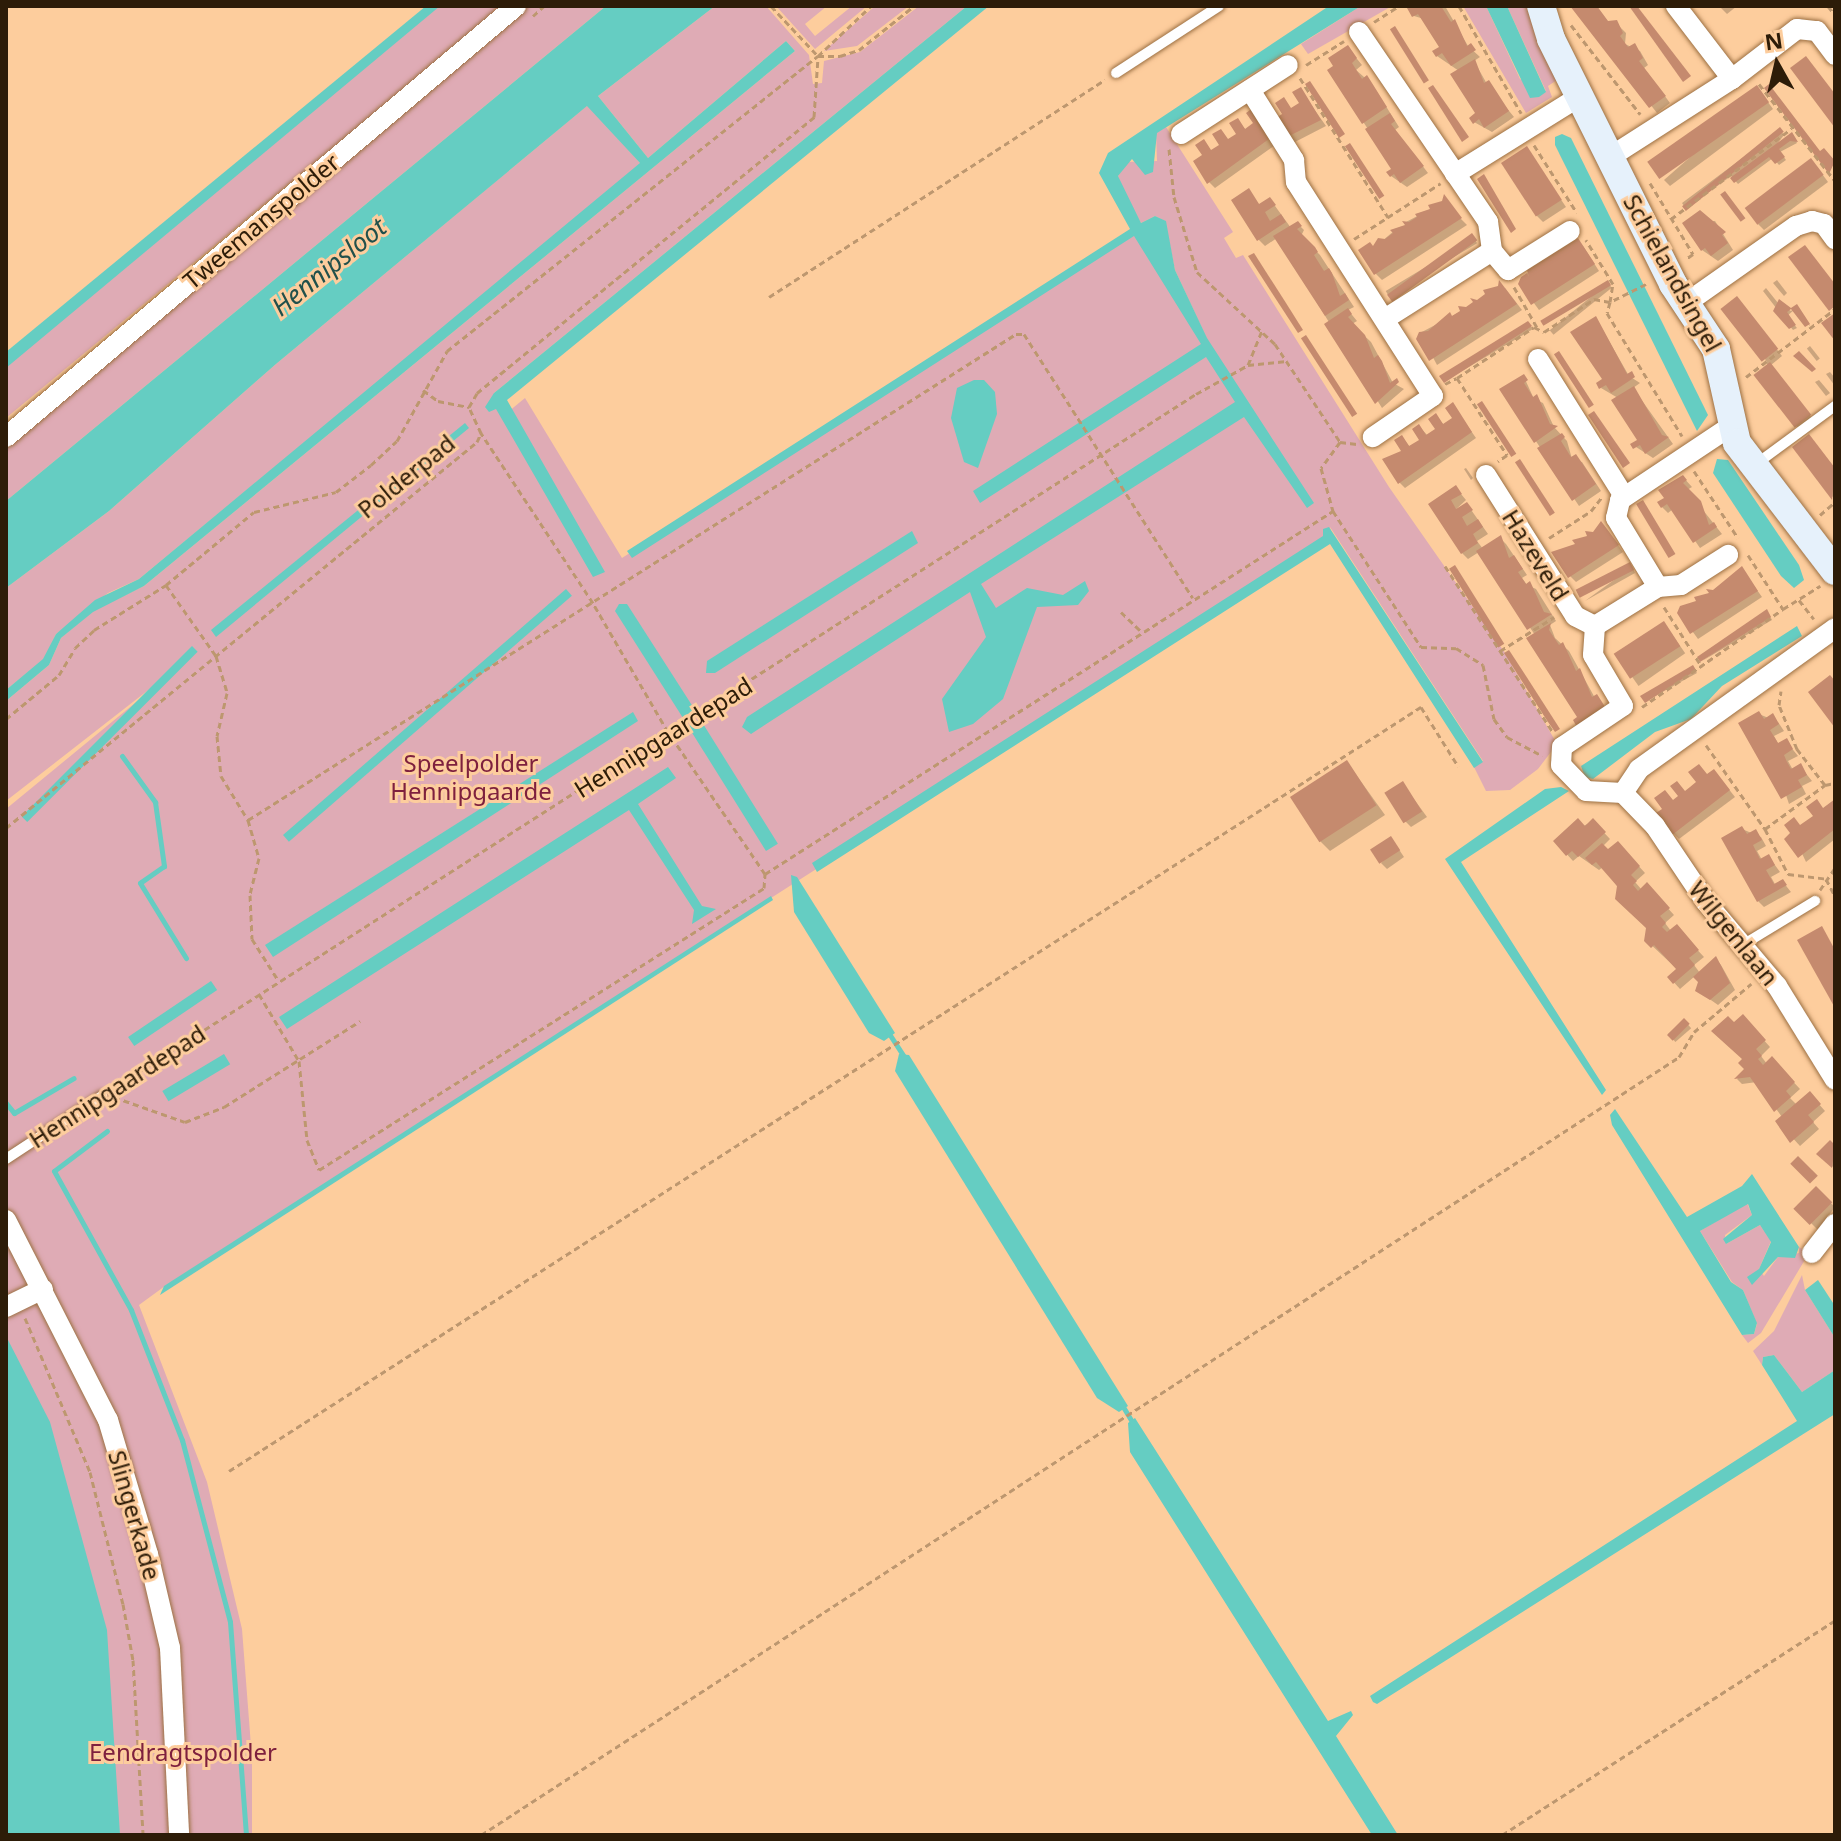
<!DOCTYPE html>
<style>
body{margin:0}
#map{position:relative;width:1841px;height:1841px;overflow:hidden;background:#fdcd9d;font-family:"Noto Sans",sans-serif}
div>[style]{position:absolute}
.green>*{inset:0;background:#dfabb5}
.water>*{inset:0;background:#65cdc2;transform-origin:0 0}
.shadow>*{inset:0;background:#0003;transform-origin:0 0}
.stream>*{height:5px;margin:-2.5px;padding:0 2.5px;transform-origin:2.5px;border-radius:2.5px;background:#65cdc2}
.building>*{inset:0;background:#c58a6e;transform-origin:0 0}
.path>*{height:3px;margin-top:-1.5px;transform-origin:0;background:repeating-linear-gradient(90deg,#bd976f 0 6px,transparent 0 10px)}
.roads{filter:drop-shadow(0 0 2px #9c7043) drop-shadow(0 0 2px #9c7043)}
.lane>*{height:10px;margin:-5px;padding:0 5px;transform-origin:5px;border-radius:5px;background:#fff}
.street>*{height:20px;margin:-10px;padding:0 10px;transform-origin:10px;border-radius:10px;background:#fff}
.secondary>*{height:28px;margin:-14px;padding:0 14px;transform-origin:14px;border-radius:14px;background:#e6f1fb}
span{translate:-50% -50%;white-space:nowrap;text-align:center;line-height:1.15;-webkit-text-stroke:6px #fdcd9d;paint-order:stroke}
.street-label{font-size:24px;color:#2d1c08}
.park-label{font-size:24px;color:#7e203e}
.water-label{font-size:26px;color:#21504b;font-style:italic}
.frame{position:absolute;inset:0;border:8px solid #2d1c08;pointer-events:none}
.north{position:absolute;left:1737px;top:24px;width:80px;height:80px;-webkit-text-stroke:6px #fdcd9d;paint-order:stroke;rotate:352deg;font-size:22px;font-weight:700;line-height:32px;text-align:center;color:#2d1c08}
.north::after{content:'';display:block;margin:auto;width:28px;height:36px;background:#2d1c08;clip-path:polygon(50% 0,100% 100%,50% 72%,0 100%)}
</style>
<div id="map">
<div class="green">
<div style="clip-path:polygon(437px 6px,504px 6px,6px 418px,6px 361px)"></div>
<div style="clip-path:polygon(527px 6px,606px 6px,6px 501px,6px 439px)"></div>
<div style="clip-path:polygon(715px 6px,766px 6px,809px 55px,813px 84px,822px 83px,824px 61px,860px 52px,919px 6px,967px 6px,494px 393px,502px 417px,525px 398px,622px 558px,1135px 229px,1314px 502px,1207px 339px,1175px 270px,1165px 221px,1155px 216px,1141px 223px,1121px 187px,1118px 176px,1128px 162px,1157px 161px,1156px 133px,1166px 127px,1233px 232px,1224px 238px,1236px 258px,1243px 255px,1389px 487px,1505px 653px,1557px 744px,1538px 769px,1510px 790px,1486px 791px,1474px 767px,1483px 761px,1330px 527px,1332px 539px,165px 1286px,139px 1305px,207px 1482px,242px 1629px,252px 1759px,252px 1835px,6px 1835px,6px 809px,197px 652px,6px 801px,6px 701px,49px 665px,61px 638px,93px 611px,144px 586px,795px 51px,786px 41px,648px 158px,598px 96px)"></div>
<div style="clip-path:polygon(776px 6px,827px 6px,805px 24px,815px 36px,852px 6px,867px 6px,815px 49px)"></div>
<div style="clip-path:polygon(875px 6px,909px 6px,857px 46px,824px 51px)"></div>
<div style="clip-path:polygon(1361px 6px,1392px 6px,1308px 54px,1301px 44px)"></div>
<div style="clip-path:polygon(1463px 6px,1486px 6px,1520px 79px,1546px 91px,1507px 6px,1531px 6px,1560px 78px,1548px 86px,1552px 97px,1526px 113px)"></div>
<div style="clip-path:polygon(588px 105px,641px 164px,139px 579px,108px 593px,56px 634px,44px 659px,6px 690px,6px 588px,109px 511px,276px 364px)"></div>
<div style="clip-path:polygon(1747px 1203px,1752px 1215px,1725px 1235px,1726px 1244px,1760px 1225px,1771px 1241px,1759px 1269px,1764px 1276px,1778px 1257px,1799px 1253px,1799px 1247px,1809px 1253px,1761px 1333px,1748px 1343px,1742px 1335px,1754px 1334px,1757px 1324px,1743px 1290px,1732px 1282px,1700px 1231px)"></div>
<div style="clip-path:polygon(1802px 1275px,1805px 1290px,1835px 1338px,1835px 1370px,1802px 1392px,1774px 1355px,1763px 1357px,1762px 1365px,1753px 1351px,1774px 1331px)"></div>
</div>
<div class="water">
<div style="clip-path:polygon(426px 6px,440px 6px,6px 368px,6px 352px)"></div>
<div style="clip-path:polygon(606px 6px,715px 6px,598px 96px,648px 158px,786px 41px,795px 51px,144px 586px,93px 612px,61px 638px,49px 665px,6px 701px,6px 690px,43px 659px,56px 634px,95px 600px,139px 579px,640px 163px,587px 106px,276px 364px,109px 511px,6px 588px,6px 501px)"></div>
<div style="clip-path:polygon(967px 6px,989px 6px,507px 400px,605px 572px,593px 577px,496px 409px,489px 412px,485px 407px,494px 393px)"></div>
<div style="clip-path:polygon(1329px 6px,1361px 6px,1157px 133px,1153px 172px,1145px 175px,1132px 159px,1118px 176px,1141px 223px,1155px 216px,1166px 221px,1175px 270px,1207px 338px,1314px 503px,1307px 508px,1244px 417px,981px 584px,996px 608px,1027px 588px,1063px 595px,1085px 581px,1089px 591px,1078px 605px,1037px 607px,1003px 699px,973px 724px,949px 732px,942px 699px,986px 637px,970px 592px,751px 734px,742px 727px,747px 717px,1235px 402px,1206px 357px,980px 503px,973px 491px,1201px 344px,1134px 236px,632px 558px,627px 551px,1130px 229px,1099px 173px,1108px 153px)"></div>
<div style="clip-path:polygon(1486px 6px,1507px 6px,1546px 92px,1539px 97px,1530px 98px)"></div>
<div style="clip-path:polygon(1562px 134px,1571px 138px,1708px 415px,1697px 431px,1555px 145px,1555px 137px)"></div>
<div style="clip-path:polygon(974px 380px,984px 380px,995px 392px,997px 414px,978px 468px,964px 462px,951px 418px,957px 388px)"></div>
<div style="clip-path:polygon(465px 423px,469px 428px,216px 637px,211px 630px)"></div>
<div style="clip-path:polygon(1717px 459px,1728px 460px,1799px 565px,1804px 580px,1794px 588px,1781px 576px,1713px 473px)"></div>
<div style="clip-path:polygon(1329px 527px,1483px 762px,1474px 768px,1330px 544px,817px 872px,812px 863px,1323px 536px,1323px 529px)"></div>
<div style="clip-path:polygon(912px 531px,918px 543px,715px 673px,706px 673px,707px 661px)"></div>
<div style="left:566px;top:589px;width:9px;height:375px;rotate:49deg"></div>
<div style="clip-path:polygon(619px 604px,627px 604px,695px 710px,683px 718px,615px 611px)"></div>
<div style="clip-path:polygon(1797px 626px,1802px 636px,1722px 686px,1691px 719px,1655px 732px,1593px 779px,1585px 777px,1581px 766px)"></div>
<div style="left:192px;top:646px;width:8px;height:241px;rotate:45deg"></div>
<div style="clip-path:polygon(633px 712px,638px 721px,273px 957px,265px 945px)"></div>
<div style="left:700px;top:719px;width:147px;height:14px;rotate:58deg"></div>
<div style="clip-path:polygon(668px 767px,676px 778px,638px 804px,702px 906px,716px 909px,692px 924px,694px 910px,629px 810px,287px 1029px,279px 1017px)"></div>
<div style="clip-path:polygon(1561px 787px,1569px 791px,1461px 862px,1606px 1090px,1602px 1095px,1445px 859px,1545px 789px)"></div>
<div style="clip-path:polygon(791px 875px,797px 877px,895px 1033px,884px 1041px,869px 1033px,794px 912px)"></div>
<div style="clip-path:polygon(771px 896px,773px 900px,160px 1295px,164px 1286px)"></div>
<div style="left:211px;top:981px;width:11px;height:100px;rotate:56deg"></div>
<div style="left:224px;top:1054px;width:12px;height:72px;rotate:59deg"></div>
<div style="clip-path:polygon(899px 1054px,909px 1055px,1128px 1406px,1119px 1412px,1097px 1398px,895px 1071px)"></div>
<div style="clip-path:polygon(1615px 1109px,1687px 1217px,1742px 1186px,1752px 1174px,1799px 1247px,1795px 1258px,1778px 1257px,1752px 1285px,1747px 1277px,1759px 1269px,1771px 1242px,1760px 1225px,1726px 1244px,1723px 1239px,1752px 1215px,1748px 1204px,1700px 1231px,1731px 1282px,1743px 1290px,1757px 1323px,1754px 1334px,1742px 1335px,1612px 1125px,1610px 1115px)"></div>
<div style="clip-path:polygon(1818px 1280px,1835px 1306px,1835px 1338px,1805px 1290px)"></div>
<div style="clip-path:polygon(6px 1336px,50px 1422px,107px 1630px,120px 1835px,6px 1835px)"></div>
<div style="clip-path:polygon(1774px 1355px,1802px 1392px,1835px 1370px,1835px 1414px,1377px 1704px,1373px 1702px,1370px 1696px,1797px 1421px,1762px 1365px,1763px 1357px)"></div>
<div style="clip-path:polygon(1135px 1418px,1328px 1721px,1351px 1711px,1353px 1715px,1336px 1736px,1398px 1835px,1372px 1835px,1130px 1452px,1128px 1423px)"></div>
</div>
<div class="shadow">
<div style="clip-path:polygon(1414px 6px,1445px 6px,1468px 46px,1480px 57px,1474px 61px,1487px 84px,1514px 117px,1492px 132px,1474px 122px,1478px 114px,1459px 71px,1437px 56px,1442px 47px,1424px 19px,1414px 16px)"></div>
<div style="clip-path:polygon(1573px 6px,1596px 6px,1609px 23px,1614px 21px,1626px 33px,1625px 44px,1640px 51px,1648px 65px,1644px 68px,1670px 103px,1657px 113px)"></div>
<div style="clip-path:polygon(1719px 6px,1737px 6px,1727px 14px)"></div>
<div style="clip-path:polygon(1353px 54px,1362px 65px,1356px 70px,1372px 84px,1399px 127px,1395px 130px,1428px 173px,1407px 187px,1391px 176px,1394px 169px,1330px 71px)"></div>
<div style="clip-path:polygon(1300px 89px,1326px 126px,1293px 143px,1287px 137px,1292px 110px,1302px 104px)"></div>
<div style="clip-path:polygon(1762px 94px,1773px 109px,1670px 186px,1664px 180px)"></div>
<div style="clip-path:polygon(1237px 120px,1246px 130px,1256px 124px,1278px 143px,1215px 188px,1209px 182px,1204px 142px,1212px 152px,1229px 141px,1239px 134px)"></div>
<div style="clip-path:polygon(1780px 130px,1784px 135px,1774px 148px,1794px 137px,1797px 143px,1780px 152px,1786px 160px,1779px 165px,1773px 158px,1738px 184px,1731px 176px,1686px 209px,1682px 203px)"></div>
<div style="clip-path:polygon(1527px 149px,1566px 207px,1543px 222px,1537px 216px)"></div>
<div style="clip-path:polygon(1817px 167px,1828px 182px,1764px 230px,1758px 224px)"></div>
<div style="clip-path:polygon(1249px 191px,1260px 206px,1270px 199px,1291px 228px,1298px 224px,1304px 230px,1301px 236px,1320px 255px,1354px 307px,1348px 310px,1357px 321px,1352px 324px,1371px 342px,1393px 383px,1404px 389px,1382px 408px,1277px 238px,1265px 246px,1259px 240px)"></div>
<div style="clip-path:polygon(1444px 202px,1467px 225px,1382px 280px,1376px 274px,1374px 248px,1395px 230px,1408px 226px,1406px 222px)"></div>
<div style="clip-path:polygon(1715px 221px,1733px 250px,1718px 261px,1702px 250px,1685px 223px)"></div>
<div style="left:1474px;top:238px;width:6px;height:103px;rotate:59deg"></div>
<div style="clip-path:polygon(1583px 246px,1599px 271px,1539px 310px,1520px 284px,1528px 272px)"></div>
<div style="clip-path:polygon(1777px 280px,1787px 293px,1784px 296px,1773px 283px)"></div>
<div style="left:1608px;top:283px;width:6px;height:75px;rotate:51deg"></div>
<div style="clip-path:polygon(1505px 288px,1522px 310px,1437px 365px,1420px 333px)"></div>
<div style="clip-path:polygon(1766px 288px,1778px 303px,1791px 311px,1796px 306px,1811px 327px,1794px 310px,1787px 316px,1797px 328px,1793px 330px,1763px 291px)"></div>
<div style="clip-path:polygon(1743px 305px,1782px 356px,1771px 365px,1815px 422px,1801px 432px,1756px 375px,1768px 366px)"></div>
<div style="clip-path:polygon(1596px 318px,1629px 376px,1640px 383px,1633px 388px,1673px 444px,1653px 458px,1633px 445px,1639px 441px,1618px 398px,1601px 388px,1605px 380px)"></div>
<div style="clip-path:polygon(1528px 323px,1533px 329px,1445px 381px)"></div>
<div style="left:1810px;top:346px;width:16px;height:4px;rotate:52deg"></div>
<div style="clip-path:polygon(1830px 372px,1835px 378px,1835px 386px,1826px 374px)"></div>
<div style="clip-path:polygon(1524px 377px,1534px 399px,1543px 403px,1554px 427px,1567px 441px,1572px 459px,1582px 462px,1601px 491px,1579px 506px,1502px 390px)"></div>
<div style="clip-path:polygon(1819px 380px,1830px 393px,1826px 396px,1815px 382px)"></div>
<div style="clip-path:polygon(1453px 405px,1476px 438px,1405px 488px,1399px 482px,1402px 437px,1410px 447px,1421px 440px,1419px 426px,1428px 436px,1437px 430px,1436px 416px,1444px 425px,1454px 419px)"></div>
<div style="clip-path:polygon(1815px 443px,1835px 469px,1835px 500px,1795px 448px)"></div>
<div style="clip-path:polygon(1466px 468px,1473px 478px,1471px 480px,1464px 469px)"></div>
<div style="clip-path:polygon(1683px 477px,1692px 487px,1687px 490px,1722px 534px,1700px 548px,1673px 509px,1668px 513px,1662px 507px)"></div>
<div style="clip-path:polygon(1456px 488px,1466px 500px,1451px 514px,1467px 504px,1488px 534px,1477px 541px,1483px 549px,1500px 538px,1506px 544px,1527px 575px,1522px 578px,1527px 585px,1536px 589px,1556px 621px,1550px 625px,1555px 638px,1569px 651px,1595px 698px,1611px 717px,1580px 718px,1535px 635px,1479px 552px,1468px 559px,1462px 553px,1431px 504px)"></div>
<div style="clip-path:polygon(1607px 530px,1623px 552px,1576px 582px,1570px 576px,1578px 545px)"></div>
<div style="clip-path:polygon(1632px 567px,1635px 573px,1585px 601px)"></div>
<div style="clip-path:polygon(1742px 569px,1762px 597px,1698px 639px,1679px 613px,1681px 607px,1689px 608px)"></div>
<div style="clip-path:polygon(1769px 614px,1772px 620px,1702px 661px)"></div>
<div style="left:1664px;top:623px;width:37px;height:57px;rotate:55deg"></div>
<div style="clip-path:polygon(1692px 667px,1697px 673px,1646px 701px)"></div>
<div style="clip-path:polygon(1759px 714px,1778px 722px,1784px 731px,1774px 736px,1779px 745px,1786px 741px,1798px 756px,1788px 761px,1793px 770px,1800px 766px,1812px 781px,1802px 786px,1806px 794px,1789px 804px)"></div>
<div style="clip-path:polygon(1347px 762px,1385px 815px,1330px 851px,1320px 841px)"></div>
<div style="clip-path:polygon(1708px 776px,1720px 778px,1735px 797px,1679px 839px,1673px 833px,1674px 802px)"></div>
<div style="clip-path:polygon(1403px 784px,1427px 817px,1411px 827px,1405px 821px)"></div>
<div style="clip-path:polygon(1835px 801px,1835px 839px,1806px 862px,1793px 834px)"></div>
<div style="clip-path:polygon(1593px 821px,1610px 839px,1603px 846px,1608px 852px,1618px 843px,1645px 873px,1635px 882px,1642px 890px,1647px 885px,1674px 915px,1665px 923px,1671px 931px,1676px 927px,1704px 957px,1694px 965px,1700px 973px,1716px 959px,1721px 965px,1735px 990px,1718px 1005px,1698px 991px,1700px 982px,1695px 976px,1680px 989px,1669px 977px,1678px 970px,1646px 940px,1648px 928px,1603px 867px,1599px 870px,1579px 856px,1573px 861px,1555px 841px)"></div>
<div style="clip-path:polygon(1742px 829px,1761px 837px,1766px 846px,1757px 851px,1762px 860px,1769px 857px,1780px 872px,1771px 877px,1776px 886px,1783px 882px,1791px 892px,1764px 907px,1758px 901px)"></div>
<div style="clip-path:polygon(1396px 845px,1404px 857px,1387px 869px,1381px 863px)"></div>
<div style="clip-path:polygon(1743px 1017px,1770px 1047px,1761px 1056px,1767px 1064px,1772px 1059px,1800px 1089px,1790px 1098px,1797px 1105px,1810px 1094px,1825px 1111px,1813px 1122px,1819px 1129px,1800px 1146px,1777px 1121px,1782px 1117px,1757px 1082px,1742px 1084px,1737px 1079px,1746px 1070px,1734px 1025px)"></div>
<div style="left:1684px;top:1020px;width:11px;height:21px;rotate:49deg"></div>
<div style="clip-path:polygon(1830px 1143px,1835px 1148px,1835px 1169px,1819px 1154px)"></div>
<div style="clip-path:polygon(1816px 1189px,1835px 1207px,1818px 1230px,1797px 1209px)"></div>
</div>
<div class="stream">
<div style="left:122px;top:756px;width:57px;rotate:54.3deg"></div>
<div style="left:155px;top:802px;width:65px;rotate:82deg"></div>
<div style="left:164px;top:866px;width:29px;rotate:145deg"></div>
<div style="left:140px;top:883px;width:88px;rotate:58.5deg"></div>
<div style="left:888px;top:1032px;width:30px;rotate:57deg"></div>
<div style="left:6px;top:1103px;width:13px;rotate:51deg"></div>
<div style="left:14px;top:1113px;width:69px;rotate:-30.3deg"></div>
<div style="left:107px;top:1131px;width:66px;rotate:143deg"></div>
<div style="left:54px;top:1171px;width:159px;rotate:61deg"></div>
<div style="left:131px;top:1310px;width:140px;rotate:68.6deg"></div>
<div style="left:182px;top:1440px;width:188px;rotate:75.2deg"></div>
<div style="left:230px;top:1622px;width:214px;rotate:85.7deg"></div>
<div style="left:1122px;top:1405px;width:21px;rotate:59deg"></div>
</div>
<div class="building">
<div style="clip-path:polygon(1410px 6px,1441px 6px,1451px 22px,1455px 19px,1467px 46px,1471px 43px,1476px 50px,1451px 66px,1442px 53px,1436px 57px,1432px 51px,1439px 47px,1418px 14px,1412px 17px,1407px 8px)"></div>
<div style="clip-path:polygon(1570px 6px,1597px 6px,1608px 21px,1617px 20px,1623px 33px,1620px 36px,1628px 47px,1635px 43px,1643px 58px,1639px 61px,1666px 96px,1649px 108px)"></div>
<div style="clip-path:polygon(1629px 6px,1637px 6px,1691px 76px,1683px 82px)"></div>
<div style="left:1395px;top:26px;width:64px;height:6px;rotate:58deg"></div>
<div style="clip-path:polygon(1348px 45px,1357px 58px,1352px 63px,1362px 79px,1367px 75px,1387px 107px,1362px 124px,1327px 70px,1333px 66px,1328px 58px)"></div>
<div style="clip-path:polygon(1806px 56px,1835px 94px,1835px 128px,1790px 68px)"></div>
<div style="clip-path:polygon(1475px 59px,1484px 83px,1489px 80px,1509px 111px,1484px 128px,1479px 119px,1473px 124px,1469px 118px,1475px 113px,1450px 74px)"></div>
<div style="clip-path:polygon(1310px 81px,1345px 134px,1339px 138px,1305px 84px)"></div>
<div style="clip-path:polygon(1769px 84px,1820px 151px,1824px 148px,1835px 161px,1829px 174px,1764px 88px)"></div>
<div style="clip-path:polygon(1433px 85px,1469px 137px,1462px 142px,1428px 88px)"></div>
<div style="left:1757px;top:85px;width:21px;height:134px;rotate:55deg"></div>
<div style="clip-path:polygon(1301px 87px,1321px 120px,1285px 138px,1273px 120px,1282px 114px,1275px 103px,1284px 97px,1291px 108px,1299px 103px,1292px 92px)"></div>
<div style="clip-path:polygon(1254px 107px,1273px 136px,1207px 184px,1193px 161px,1202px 155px,1195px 145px,1204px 139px,1211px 150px,1219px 145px,1212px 134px,1221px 129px,1228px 139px,1236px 134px,1229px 123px,1238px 118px,1245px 129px,1253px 123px,1246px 113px)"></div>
<div style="clip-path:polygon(1390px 113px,1395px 121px,1391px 124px,1424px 166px,1400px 183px,1394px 174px,1390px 177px,1386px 172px,1391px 169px,1365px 129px)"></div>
<div style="left:1780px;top:127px;width:6px;height:126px;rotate:51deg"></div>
<div style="clip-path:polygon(1792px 132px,1798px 142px,1790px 141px,1779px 149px,1785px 157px,1775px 164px,1769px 157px,1734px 183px,1730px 178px)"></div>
<div style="left:1350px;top:143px;width:63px;height:6px;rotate:57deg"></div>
<div style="left:1527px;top:146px;width:64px;height:31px;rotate:57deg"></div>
<div style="left:1811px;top:158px;width:21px;height:83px;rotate:53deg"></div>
<div style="clip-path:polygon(1484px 174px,1516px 229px,1511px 233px,1477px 179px)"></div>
<div style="clip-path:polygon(1249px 188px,1259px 204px,1270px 197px,1276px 205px,1265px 212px,1270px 221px,1281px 214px,1286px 222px,1257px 241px,1231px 200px)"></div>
<div style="left:1725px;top:191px;width:34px;height:6px;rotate:53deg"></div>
<div style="clip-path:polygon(1444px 194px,1462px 218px,1374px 275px,1358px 250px,1370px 242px,1373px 246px,1378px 238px,1385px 239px,1393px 233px,1390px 230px,1405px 225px,1402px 221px,1409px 222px,1417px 217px,1415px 214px,1430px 209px,1428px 205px,1442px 201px)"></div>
<div style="clip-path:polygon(1700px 210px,1726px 232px,1722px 235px,1728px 243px,1711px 256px,1705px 248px,1701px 251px,1682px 223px)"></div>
<div style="clip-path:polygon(1298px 221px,1302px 226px,1297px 229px,1315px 247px,1318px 252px,1314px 255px,1324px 271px,1329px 268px,1332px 273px,1340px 296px,1345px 293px,1349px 300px,1325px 316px,1273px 236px)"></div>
<div style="left:1472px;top:233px;width:9px;height:105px;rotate:54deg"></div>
<div style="clip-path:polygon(1578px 238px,1595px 264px,1531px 305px,1518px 284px,1521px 277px,1527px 273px,1529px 277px,1527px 270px)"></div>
<div style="clip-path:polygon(1805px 245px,1835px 284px,1835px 306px,1829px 311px,1788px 257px)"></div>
<div style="clip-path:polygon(1254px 253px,1286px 303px,1303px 330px,1298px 333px,1248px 256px)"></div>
<div style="clip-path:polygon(1499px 280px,1517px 304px,1429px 361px,1416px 339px,1419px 332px,1428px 331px,1450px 312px,1452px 316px,1460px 311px,1458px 306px,1466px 307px,1473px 302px,1470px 298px,1477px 300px,1485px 294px,1483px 290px,1498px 286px)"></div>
<div style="left:1608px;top:280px;width:6px;height:79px;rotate:59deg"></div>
<div style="left:1737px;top:296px;width:67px;height:21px;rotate:52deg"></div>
<div style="clip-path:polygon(1779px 299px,1791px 308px,1797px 304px,1810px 324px,1805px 327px,1791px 309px,1787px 312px,1796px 325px,1789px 329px,1773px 311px)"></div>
<div style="clip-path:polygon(1348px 308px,1352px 314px,1348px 317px,1365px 335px,1374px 358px,1378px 355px,1382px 361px,1390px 383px,1397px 378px,1399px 382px,1375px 404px,1324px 324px)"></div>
<div style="clip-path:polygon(1835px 313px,1835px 341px,1821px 323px)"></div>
<div style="clip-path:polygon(1596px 316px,1627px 374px,1632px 371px,1635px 377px,1611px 393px,1606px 385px,1599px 389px,1596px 383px,1602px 379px,1570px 332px)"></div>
<div style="clip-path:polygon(1528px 321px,1532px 326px,1444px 383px,1439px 376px)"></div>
<div style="left:1306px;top:335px;width:94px;height:6px;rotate:57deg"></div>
<div style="left:1559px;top:351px;width:64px;height:6px;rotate:57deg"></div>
<div style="clip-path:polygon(1799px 351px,1816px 369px,1812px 372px,1793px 356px)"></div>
<div style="left:1770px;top:362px;width:67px;height:21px;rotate:52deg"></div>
<div style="clip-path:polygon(1524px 374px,1528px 380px,1524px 383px,1533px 397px,1537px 394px,1550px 424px,1558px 426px,1534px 443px,1499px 389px)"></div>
<div style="clip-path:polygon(1634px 386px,1662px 435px,1669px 437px,1645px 454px,1640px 445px,1633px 449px,1630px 444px,1637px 440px,1611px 400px)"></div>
<div style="left:1482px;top:401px;width:63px;height:6px;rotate:57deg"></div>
<div style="clip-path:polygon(1453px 402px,1472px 432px,1398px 484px,1382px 459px,1401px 451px,1394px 440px,1402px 435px,1409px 446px,1419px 440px,1412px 429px,1419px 424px,1426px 435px,1435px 429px,1428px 419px,1436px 413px,1443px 424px,1452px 418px,1445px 408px)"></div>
<div style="clip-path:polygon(1594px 411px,1630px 463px,1623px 468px,1588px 415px)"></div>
<div style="clip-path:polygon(1562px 433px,1565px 437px,1561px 441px,1571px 457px,1576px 454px,1596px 484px,1572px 501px,1537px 448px)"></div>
<div style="clip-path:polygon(1809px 434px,1835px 468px,1832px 500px,1792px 447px)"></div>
<div style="left:1520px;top:459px;width:64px;height:6px;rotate:57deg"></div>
<div style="clip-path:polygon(1683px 475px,1687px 480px,1683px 483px,1701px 501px,1709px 525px,1714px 522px,1717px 527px,1693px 543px,1667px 504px,1661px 508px,1657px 502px,1664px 498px,1658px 490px)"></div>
<div style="clip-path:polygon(1456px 485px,1462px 494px,1451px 500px,1456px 509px,1467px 502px,1473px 510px,1462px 517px,1467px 526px,1478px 519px,1483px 527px,1473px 534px,1478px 543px,1461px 554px,1428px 504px)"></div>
<div style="left:1643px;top:500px;width:63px;height:8px;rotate:59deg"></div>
<div style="clip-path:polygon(1601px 521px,1619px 545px,1568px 578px,1551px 552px,1575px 544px,1572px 540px,1587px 536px,1585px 531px,1593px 532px)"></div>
<div style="clip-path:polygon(1501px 535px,1509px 558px,1514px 555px,1523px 569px,1518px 572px,1526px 584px,1530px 581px,1544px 612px,1552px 614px,1527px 630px,1476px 551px)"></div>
<div style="left:1630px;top:562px;width:9px;height:61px;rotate:63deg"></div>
<div style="left:1455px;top:565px;width:93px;height:7px;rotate:58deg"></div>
<div style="clip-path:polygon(1742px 566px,1758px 591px,1690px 634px,1677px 613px,1680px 606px,1696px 601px,1694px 597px,1709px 593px,1706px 589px,1713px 590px)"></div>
<div style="clip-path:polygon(1767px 609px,1771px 617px,1700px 662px,1697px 657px)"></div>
<div style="left:1664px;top:621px;width:30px;height:60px;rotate:57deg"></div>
<div style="clip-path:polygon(1551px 623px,1549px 630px,1559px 645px,1563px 642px,1576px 671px,1580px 668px,1592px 697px,1597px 694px,1607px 710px,1578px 729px,1573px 720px,1577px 717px,1526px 638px)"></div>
<div style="clip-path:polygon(1509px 650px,1526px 676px,1560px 729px,1555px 732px,1546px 719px,1504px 653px)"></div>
<div style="clip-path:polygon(1693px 665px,1696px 670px,1645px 703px,1640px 696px)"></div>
<div style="clip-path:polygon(1830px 675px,1835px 681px,1835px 728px,1808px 692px)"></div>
<div style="clip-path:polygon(1759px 711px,1764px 719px,1773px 713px,1779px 724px,1770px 730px,1778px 743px,1787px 738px,1793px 749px,1784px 755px,1787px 762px,1791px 769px,1801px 763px,1807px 775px,1798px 780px,1802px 787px,1781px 799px,1738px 723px)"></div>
<div style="left:1347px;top:760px;width:54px;height:68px;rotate:57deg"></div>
<div style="clip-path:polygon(1699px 764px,1707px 774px,1714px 769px,1730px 790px,1672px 835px,1656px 813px,1662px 809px,1654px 798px,1665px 790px,1673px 800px,1678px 796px,1670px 786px,1677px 781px,1685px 791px,1690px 787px,1696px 782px,1688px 772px)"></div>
<div style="left:1403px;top:781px;width:36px;height:22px;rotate:58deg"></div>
<div style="clip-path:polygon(1817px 799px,1823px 808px,1835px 799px,1835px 829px,1798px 858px,1784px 839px,1790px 833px,1784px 825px,1794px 817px,1800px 825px,1813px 816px,1806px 807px)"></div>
<div style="clip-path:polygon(1578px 818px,1585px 826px,1593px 818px,1606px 832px,1578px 857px,1572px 851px,1566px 856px,1553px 841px)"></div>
<div style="clip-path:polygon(1742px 826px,1747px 834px,1756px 829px,1762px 840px,1753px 845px,1760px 859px,1769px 854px,1775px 865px,1766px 870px,1774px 884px,1783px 879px,1787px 885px,1757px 902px,1721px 838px)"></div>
<div style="left:1391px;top:836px;width:17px;height:25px;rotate:57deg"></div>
<div style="clip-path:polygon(1618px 841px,1640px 866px,1631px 875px,1637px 881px,1633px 885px,1638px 891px,1647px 882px,1670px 908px,1660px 916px,1666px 923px,1662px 927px,1667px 932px,1677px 924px,1699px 950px,1689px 958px,1695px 965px,1673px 984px,1667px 977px,1676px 969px,1654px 945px,1651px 948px,1644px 941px,1646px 928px,1615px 899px,1617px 886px,1596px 862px,1592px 865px,1585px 858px,1602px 843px,1608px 849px)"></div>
<div style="clip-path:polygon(1822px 926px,1835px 950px,1835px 1008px,1797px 940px)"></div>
<div style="clip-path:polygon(1716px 956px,1730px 983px,1710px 1000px,1695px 991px,1698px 982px,1693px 977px)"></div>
<div style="clip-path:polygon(1743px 1014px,1766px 1040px,1756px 1049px,1762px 1056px,1758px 1059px,1763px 1065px,1772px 1056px,1795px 1082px,1786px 1091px,1791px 1097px,1774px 1112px,1750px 1077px,1734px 1079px,1744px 1069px,1738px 1063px,1742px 1059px,1711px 1031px,1728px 1016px,1734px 1022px)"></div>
<div style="left:1684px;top:1018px;width:8px;height:24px;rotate:45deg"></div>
<div style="clip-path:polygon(1810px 1091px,1821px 1104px,1808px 1115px,1814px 1122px,1790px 1143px,1775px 1121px)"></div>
<div style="clip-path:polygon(1830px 1140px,1835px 1145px,1832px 1168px,1816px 1154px)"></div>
<div style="left:1798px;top:1156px;width:28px;height:11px;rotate:45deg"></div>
<div style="left:1816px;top:1186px;width:23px;height:32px;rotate:45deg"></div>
</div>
<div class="path">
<div style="left:771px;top:6px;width:69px;rotate:46.8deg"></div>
<div style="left:818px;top:56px;width:22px"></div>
<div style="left:840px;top:56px;width:20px;rotate:-18deg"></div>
<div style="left:859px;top:50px;width:70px;rotate:-38.7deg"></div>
<div style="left:1459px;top:6px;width:124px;rotate:59.9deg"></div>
<div style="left:1828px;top:6px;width:11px;rotate:52deg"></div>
<div style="left:533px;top:16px;width:15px;rotate:-42deg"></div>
<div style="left:1374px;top:22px;width:30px;rotate:-33deg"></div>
<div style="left:1571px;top:25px;width:113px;rotate:52.2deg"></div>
<div style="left:1306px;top:65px;width:45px;rotate:-32.3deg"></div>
<div style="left:1300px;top:78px;width:165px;rotate:57.7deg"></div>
<div style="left:1759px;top:84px;width:123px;rotate:51.9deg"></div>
<div style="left:1534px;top:145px;width:80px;rotate:57.7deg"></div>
<div style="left:1169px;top:149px;width:48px;rotate:84.1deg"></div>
<div style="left:1174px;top:197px;width:78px;rotate:73deg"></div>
<div style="left:1197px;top:272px;width:106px;rotate:42.7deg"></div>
<div style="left:1275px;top:344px;width:118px;rotate:56.4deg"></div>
<div style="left:1340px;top:442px;width:17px;rotate:7deg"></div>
<div style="left:1650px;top:183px;width:83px;rotate:58.8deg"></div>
<div style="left:1693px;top:254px;width:9px;rotate:144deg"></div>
<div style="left:1671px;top:219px;width:151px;rotate:-36.9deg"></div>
<div style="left:1354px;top:239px;width:103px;rotate:-32.8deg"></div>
<div style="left:1646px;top:284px;width:40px;rotate:153.4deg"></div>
<div style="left:1610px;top:302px;width:11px;rotate:105deg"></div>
<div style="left:1607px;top:313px;width:144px;rotate:58.6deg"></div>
<div style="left:1514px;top:287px;width:48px;rotate:60.3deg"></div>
<div style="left:769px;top:297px;width:400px;rotate:-32.9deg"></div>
<div style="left:1248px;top:365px;width:37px;rotate:-68deg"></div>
<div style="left:1746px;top:377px;width:112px;rotate:-37.4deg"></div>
<div style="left:1457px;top:378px;width:92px;rotate:-33.5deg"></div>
<div style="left:1534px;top:327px;width:11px;rotate:27deg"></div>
<div style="left:1544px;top:332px;width:60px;rotate:-33.4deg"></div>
<div style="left:1594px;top:299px;width:16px;rotate:11deg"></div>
<div style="left:1610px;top:302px;width:18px;rotate:-81deg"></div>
<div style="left:1613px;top:284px;width:52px;rotate:-121.5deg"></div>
<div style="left:1445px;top:384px;width:13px;rotate:-27deg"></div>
<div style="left:1457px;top:378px;width:92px;rotate:57deg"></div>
<div style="left:1507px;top:455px;width:11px;rotate:146deg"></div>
<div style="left:423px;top:390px;width:19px;rotate:36deg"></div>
<div style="left:438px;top:401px;width:32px;rotate:11deg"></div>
<div style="left:1340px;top:442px;width:32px;rotate:126deg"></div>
<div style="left:1321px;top:468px;width:45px;rotate:74.4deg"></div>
<div style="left:1333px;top:511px;width:162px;rotate:57.1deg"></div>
<div style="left:1421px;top:647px;width:35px;rotate:2deg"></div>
<div style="left:1456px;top:648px;width:32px;rotate:32deg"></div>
<div style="left:1483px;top:665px;width:55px;rotate:78.5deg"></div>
<div style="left:1494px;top:719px;width:22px;rotate:54deg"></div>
<div style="left:1507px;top:737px;width:40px;rotate:28deg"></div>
<div style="left:1694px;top:471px;width:80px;rotate:56.7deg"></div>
<div style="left:1820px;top:515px;width:20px;rotate:-41deg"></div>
<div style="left:1549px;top:538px;width:50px;rotate:-32.7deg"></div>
<div style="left:1591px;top:511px;width:18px;rotate:-52deg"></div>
<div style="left:1748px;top:555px;width:64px;rotate:57.1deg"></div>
<div style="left:1783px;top:609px;width:44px;rotate:-31.9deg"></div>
<div style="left:1445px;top:566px;width:197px;rotate:57deg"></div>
<div style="left:166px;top:585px;width:87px;rotate:54.8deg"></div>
<div style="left:216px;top:656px;width:39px;rotate:73deg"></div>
<div style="left:227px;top:693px;width:44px;rotate:103.1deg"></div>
<div style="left:217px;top:736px;width:40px;rotate:84.3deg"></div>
<div style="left:221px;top:776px;width:52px;rotate:58.5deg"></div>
<div style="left:248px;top:820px;width:40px;rotate:74deg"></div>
<div style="left:259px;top:858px;width:38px;rotate:104deg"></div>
<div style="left:250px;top:895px;width:44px;rotate:87.4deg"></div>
<div style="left:252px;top:939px;width:49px;rotate:57.6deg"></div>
<div style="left:1799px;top:600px;width:24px;rotate:52deg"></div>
<div style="left:1664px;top:607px;width:71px;rotate:57.7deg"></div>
<div style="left:1121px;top:612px;width:28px;rotate:44deg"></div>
<div style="left:1500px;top:651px;width:64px;rotate:-32.2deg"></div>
<div style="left:1642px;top:707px;width:172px;rotate:-34.8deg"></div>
<div style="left:6px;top:719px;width:69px;rotate:-39.7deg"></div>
<div style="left:59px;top:675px;width:31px;rotate:-59deg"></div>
<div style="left:75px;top:648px;width:26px;rotate:-43deg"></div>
<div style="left:94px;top:630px;width:85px;rotate:-32deg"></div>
<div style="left:166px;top:585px;width:114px;rotate:-39.7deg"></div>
<div style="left:254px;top:512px;width:84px;rotate:-13.7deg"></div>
<div style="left:336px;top:492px;width:44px;rotate:-37.6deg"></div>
<div style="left:371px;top:465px;width:35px;rotate:-43deg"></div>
<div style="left:397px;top:441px;width:103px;rotate:-60.9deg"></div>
<div style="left:447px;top:351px;width:474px;rotate:-38.5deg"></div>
<div style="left:818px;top:56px;width:73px;rotate:-43.3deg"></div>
<div style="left:1706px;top:745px;width:103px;rotate:54.9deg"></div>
<div style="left:1765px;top:829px;width:51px;rotate:62.9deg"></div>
<div style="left:1788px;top:874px;width:38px;rotate:7deg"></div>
<div style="left:1826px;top:879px;width:19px;rotate:62deg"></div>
<div style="left:1825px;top:785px;width:10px;rotate:-11deg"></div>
<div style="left:248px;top:820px;width:909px;rotate:-32.33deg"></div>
<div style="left:1016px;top:334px;width:8px"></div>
<div style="left:1024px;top:334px;width:313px;rotate:57.4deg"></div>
<div style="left:6px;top:828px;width:609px;rotate:-39.34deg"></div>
<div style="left:477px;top:442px;width:10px;rotate:-66deg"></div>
<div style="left:481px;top:433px;width:29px;rotate:-115deg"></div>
<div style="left:469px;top:407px;width:16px;rotate:-60deg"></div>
<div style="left:477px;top:393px;width:436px;rotate:-39.3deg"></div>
<div style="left:814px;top:117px;width:61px;rotate:-86.2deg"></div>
<div style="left:1765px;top:829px;width:74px;rotate:-36.3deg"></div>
<div style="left:1825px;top:785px;width:46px;rotate:-127.9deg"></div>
<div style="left:1797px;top:749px;width:48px;rotate:-112.2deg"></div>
<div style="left:1779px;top:705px;width:14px;rotate:-82deg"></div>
<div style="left:765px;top:874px;width:674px;rotate:-32.58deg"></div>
<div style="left:1820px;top:890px;width:27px;rotate:-56deg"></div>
<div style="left:259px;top:994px;width:78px;rotate:59.2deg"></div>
<div style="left:299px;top:1061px;width:79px;rotate:84.2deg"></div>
<div style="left:307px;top:1140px;width:32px;rotate:68deg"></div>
<div style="left:319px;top:1170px;width:527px;rotate:-32.36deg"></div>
<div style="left:764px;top:888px;width:14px;rotate:-86deg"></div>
<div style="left:765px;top:874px;width:172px;rotate:-124.3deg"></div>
<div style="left:668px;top:732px;width:149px;rotate:-120.2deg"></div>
<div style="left:593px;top:603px;width:204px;rotate:-123.4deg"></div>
<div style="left:112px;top:1089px;width:1288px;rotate:-32.67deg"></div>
<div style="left:1196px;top:394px;width:60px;rotate:-29.1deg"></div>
<div style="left:1248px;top:365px;width:39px;rotate:-6deg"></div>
<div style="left:114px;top:1097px;width:75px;rotate:19.4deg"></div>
<div style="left:185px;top:1122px;width:42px;rotate:-21deg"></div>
<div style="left:224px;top:1107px;width:161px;rotate:-32.3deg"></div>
<div style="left:25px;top:1318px;width:167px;rotate:67.1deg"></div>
<div style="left:90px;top:1472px;width:136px;rotate:76deg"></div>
<div style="left:123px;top:1604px;width:57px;rotate:79.9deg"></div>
<div style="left:133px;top:1660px;width:175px;rotate:86.7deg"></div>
<div style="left:229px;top:1471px;width:1416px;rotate:-32.66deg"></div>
<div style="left:1421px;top:707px;width:70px;rotate:57.9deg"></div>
<div style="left:481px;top:1835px;width:1428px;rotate:-33deg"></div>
<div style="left:1679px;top:1057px;width:29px;rotate:-59deg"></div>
<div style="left:1694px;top:1032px;width:75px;rotate:-40.1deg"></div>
<div style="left:1502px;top:1835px;width:396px;rotate:-32.8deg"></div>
</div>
<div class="roads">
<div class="lane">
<div style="left:1116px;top:73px;width:123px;rotate:-33deg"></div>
<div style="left:1756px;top:464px;width:98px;rotate:-36.3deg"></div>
<div style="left:1746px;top:943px;width:81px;rotate:-31.3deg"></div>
<div style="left:6px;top:1159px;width:115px;rotate:-33.3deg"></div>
</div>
<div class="street">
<div style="left:1676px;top:6px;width:92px;rotate:52.5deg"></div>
<div style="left:1359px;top:32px;width:230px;rotate:55.8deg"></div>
<div style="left:1488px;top:222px;width:29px;rotate:82deg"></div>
<div style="left:1492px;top:251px;width:127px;rotate:147.6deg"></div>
<div style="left:1250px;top:90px;width:83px;rotate:57.8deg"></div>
<div style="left:1294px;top:160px;width:22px;rotate:85deg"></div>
<div style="left:1296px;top:182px;width:254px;rotate:57.4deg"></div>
<div style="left:1433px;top:396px;width:73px;rotate:145.7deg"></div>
<div style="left:1181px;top:134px;width:127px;rotate:-32.8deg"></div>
<div style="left:1610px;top:157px;width:145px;rotate:-32.6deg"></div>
<div style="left:1732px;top:79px;width:82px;rotate:-37.6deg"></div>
<div style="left:1797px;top:29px;width:20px;rotate:6deg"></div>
<div style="left:1817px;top:31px;width:30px;rotate:53deg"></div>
<div style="left:1455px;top:174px;width:150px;rotate:-31.9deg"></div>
<div style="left:1492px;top:251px;width:25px;rotate:50deg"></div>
<div style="left:1508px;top:270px;width:73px;rotate:-32.2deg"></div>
<div style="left:1685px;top:304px;width:136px;rotate:-35.1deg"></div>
<div style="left:1796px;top:226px;width:17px;rotate:-17deg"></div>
<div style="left:1812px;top:221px;width:12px;rotate:14deg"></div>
<div style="left:1824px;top:224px;width:19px;rotate:54deg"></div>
<div style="left:1538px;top:359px;width:162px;rotate:57.9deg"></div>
<div style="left:6px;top:437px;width:668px;rotate:-40.2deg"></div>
<div style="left:1486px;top:475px;width:167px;rotate:57.7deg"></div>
<div style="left:1575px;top:616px;width:22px;rotate:27deg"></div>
<div style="left:1595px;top:626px;width:29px;rotate:94deg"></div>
<div style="left:1593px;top:655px;width:59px;rotate:59.5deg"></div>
<div style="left:1623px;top:706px;width:73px;rotate:146.1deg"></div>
<div style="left:1562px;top:747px;width:18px;rotate:93deg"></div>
<div style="left:1561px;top:765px;width:36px;rotate:46deg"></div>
<div style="left:1586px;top:791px;width:37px;rotate:3deg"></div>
<div style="left:1623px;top:793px;width:46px;rotate:45.9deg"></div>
<div style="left:1655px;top:826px;width:92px;rotate:56.1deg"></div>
<div style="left:1706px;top:902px;width:110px;rotate:49.8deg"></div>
<div style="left:1777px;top:986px;width:110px;rotate:58.3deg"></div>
<div style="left:1658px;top:587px;width:81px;rotate:-121.3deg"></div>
<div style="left:1616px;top:518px;width:18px;rotate:-77deg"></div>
<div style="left:1620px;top:500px;width:133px;rotate:-33.7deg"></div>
<div style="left:1595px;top:626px;width:74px;rotate:-31.8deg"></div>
<div style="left:1658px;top:587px;width:23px;rotate:-5deg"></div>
<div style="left:1681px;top:585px;width:56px;rotate:-32.6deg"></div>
<div style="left:1623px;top:793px;width:29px;rotate:-56deg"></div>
<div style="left:1639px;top:769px;width:241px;rotate:-35.7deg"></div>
<div style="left:6px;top:1220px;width:225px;rotate:63deg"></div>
<div style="left:108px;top:1420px;width:140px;rotate:73.4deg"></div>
<div style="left:148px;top:1554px;width:97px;rotate:76.8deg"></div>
<div style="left:170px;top:1648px;width:187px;rotate:87.2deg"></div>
<div style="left:1812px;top:1253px;width:37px;rotate:-52deg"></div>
<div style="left:6px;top:1307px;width:41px;rotate:-25.9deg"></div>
</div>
<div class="secondary">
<div style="left:1541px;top:6px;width:34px;rotate:73deg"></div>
<div style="left:1551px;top:39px;width:274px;rotate:63.5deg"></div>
<div style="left:1673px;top:284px;width:78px;rotate:56.5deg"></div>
<div style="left:1716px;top:349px;width:96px;rotate:77.4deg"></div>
<div style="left:1737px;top:443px;width:161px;rotate:52.6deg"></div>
</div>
</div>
<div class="street-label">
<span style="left:261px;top:221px;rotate:-40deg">Tweemanspolder</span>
<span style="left:1673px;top:273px;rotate:61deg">Schielandsingel</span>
<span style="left:406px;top:476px;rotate:-39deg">Polderpad</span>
<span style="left:1536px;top:555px;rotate:58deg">Hazeveld</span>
<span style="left:663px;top:737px;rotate:-32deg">Hennipgaardepad</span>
<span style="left:1734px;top:933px;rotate:51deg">Wilgenlaan</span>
<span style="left:117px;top:1086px;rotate:-33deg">Hennipgaardepad</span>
<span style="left:135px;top:1515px;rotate:74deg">Slingerkade</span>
</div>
<div class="park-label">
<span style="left:471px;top:777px">Speelpolder<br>Hennipgaarde</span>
<span style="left:183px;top:1752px">Eendragtspolder</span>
</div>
<div class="water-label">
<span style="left:329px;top:267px;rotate:-39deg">Hennipsloot</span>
</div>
<div class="frame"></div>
<div class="north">N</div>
</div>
